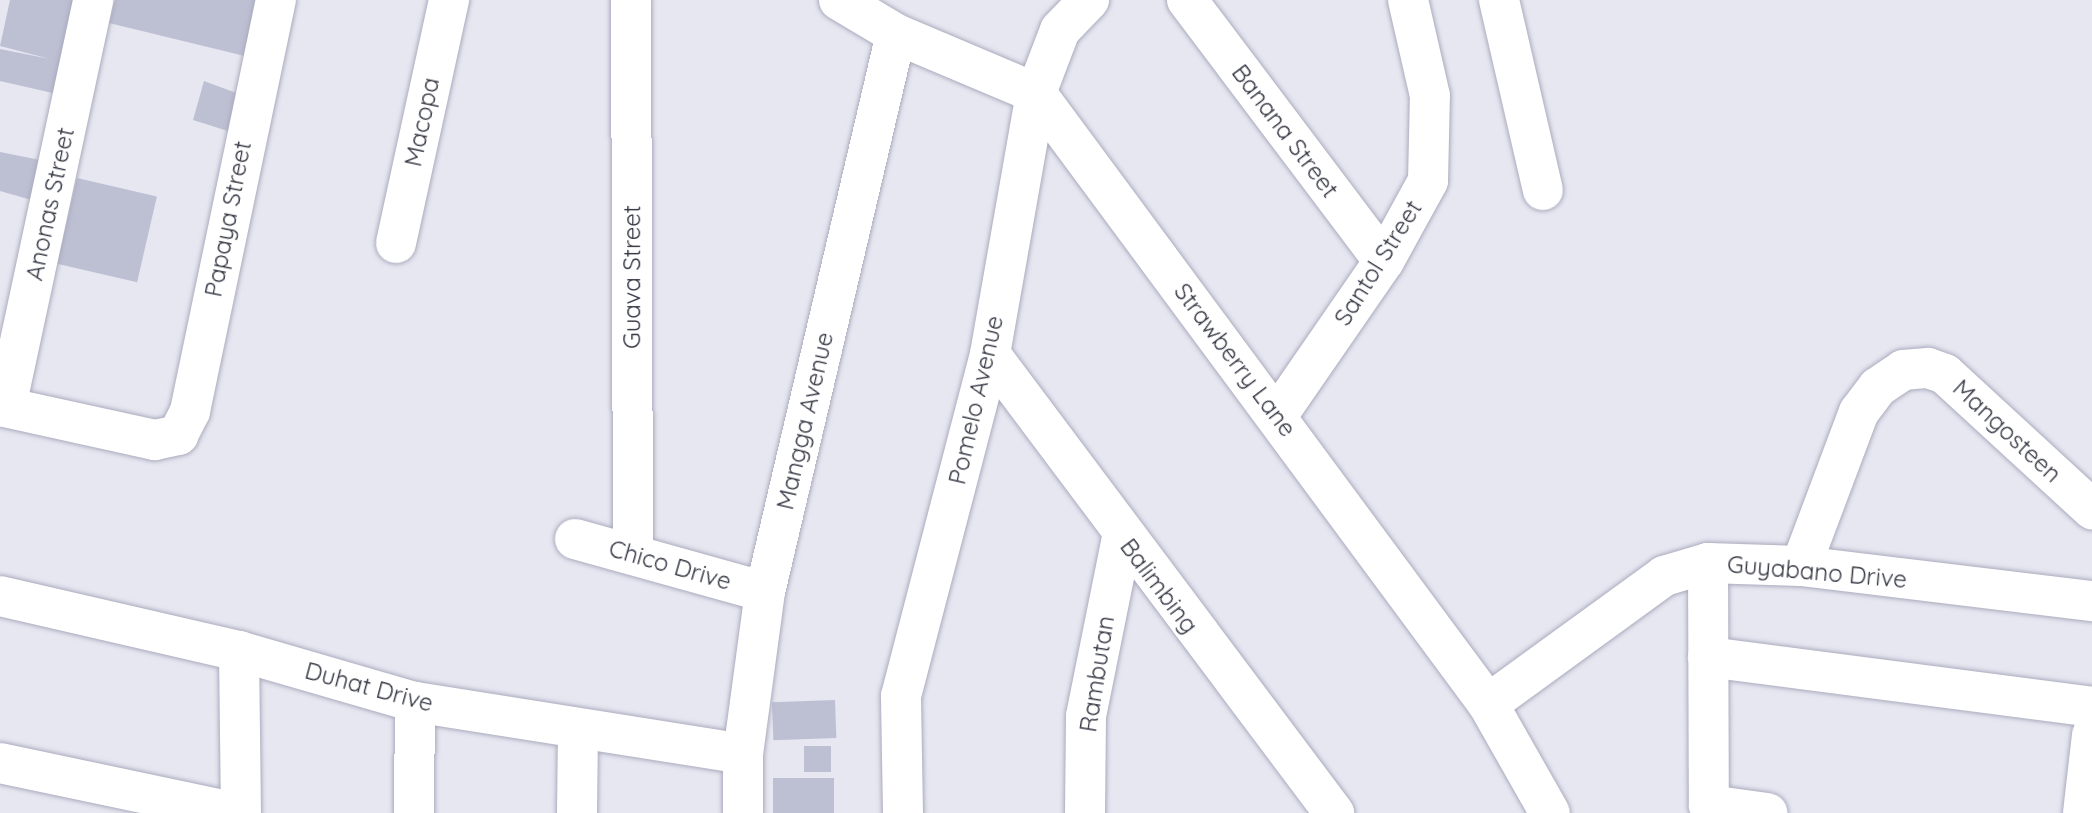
<!DOCTYPE html>
<style>
body{margin:0}
#map{position:relative;width:2092px;height:813px;overflow:hidden;background:#e7e7f2;font-family:Quicksand,sans-serif}
div>[style]{position:absolute}
.building>*{inset:0;background:#bdbfd3;transform-origin:0 0}
.roads{filter:drop-shadow(0 0 2px #aaabbd) drop-shadow(0 0 2px #aaabbd)}
.minor>*{height:40px;margin:-20px;padding:0 20px;transform-origin:20px;border-radius:20px;background:#fff}
span{translate:-50% -50%;white-space:nowrap;text-align:center;line-height:1.15;-webkit-text-stroke:6px #fff;paint-order:stroke}
.street-label{font-size:24px;color:#363844}
</style>
<div id="map">
<div class="building">
<div style="clip-path:polygon(10px 0,79px 0,57px 94px,0 81px,0 49px,50px 59px,0 46px)"></div>
<div style="clip-path:polygon(115px 0,270px 0,257px 59px,109px 23px)"></div>
<div style="clip-path:polygon(204px 81px,239px 94px,231px 132px,193px 120px)"></div>
<div style="clip-path:polygon(0 152px,45px 161px,35px 201px,0 191px)"></div>
<div style="left:77px;top:178px;width:82px;height:88px;rotate:13deg"></div>
<div style="left:835px;top:700px;width:38px;height:63px;rotate:88deg"></div>
<div style="left:804px;top:746px;width:27px;height:26px"></div>
<div style="left:773px;top:778px;width:61px;height:35px"></div>
</div>
<div class="roads">
<div class="minor">
<div style="left:631px;top:0;width:553px;rotate:89.79deg"></div>
<div style="left:839px;top:0;width:66px;rotate:30.8deg"></div>
<div style="left:896px;top:34px;width:152px;rotate:22.9deg"></div>
<div style="left:1036px;top:93px;width:760px;rotate:53.51deg"></div>
<div style="left:1488px;top:704px;width:125px;rotate:60.4deg"></div>
<div style="left:1187px;top:0;width:327px;rotate:53deg"></div>
<div style="left:1499px;top:0;width:195px;rotate:77deg"></div>
<div style="left:396px;top:243px;width:249px;rotate:-77.7deg"></div>
<div style="left:990px;top:354px;width:574px;rotate:53.15deg"></div>
<div style="left:0;top:406px;width:159px;rotate:12.4deg"></div>
<div style="left:155px;top:440px;width:24px;rotate:-12deg"></div>
<div style="left:178px;top:435px;width:27px;rotate:-63deg"></div>
<div style="left:190px;top:411px;width:420px;rotate:-78.2deg"></div>
<div style="left:6px;top:407px;width:416px;rotate:-77.9deg"></div>
<div style="left:1277px;top:416px;width:188px;rotate:-55.4deg"></div>
<div style="left:1384px;top:261px;width:91px;rotate:-61.2deg"></div>
<div style="left:1428px;top:181px;width:85px;rotate:-88.7deg"></div>
<div style="left:1430px;top:96px;width:98px;rotate:-102.9deg"></div>
<div style="left:575px;top:539px;width:197px;rotate:15.6deg"></div>
<div style="left:1708px;top:563px;width:242px;rotate:89.8deg"></div>
<div style="left:1709px;top:805px;width:59px;rotate:7.9deg"></div>
<div style="left:1801px;top:566px;width:165px;rotate:-69.4deg"></div>
<div style="left:1859px;top:412px;width:31px;rotate:-53deg"></div>
<div style="left:1878px;top:387px;width:30px;rotate:-34deg"></div>
<div style="left:1903px;top:370px;width:25px;rotate:-5deg"></div>
<div style="left:1928px;top:368px;width:18px;rotate:19deg"></div>
<div style="left:1945px;top:374px;width:200px;rotate:42.6deg"></div>
<div style="left:0;top:596px;width:245px;rotate:13deg"></div>
<div style="left:239px;top:651px;width:183px;rotate:16.2deg"></div>
<div style="left:415px;top:702px;width:332px;rotate:9deg"></div>
<div style="left:239px;top:651px;width:162px;rotate:89.3deg"></div>
<div style="left:1708px;top:657px;width:387px;rotate:7.4deg"></div>
<div style="left:1488px;top:704px;width:218px;rotate:-36deg"></div>
<div style="left:1664px;top:576px;width:46px;rotate:-16.5deg"></div>
<div style="left:1708px;top:563px;width:93px;rotate:1.8deg"></div>
<div style="left:1801px;top:566px;width:293px;rotate:6.9deg"></div>
<div style="left:0;top:763px;width:242px;rotate:11.9deg"></div>
<div style="left:414px;top:813px;width:111px;rotate:-89.5deg"></div>
<div style="left:577px;top:813px;width:83px;rotate:-89.3deg"></div>
<div style="left:743px;top:813px;width:59px;rotate:-90deg"></div>
<div style="left:743px;top:754px;width:163px;rotate:-82.3deg"></div>
<div style="left:765px;top:592px;width:573px;rotate:-76.79deg"></div>
<div style="left:903px;top:813px;width:117px;rotate:-91deg"></div>
<div style="left:901px;top:696px;width:353px;rotate:-75.4deg"></div>
<div style="left:990px;top:354px;width:265px;rotate:-80deg"></div>
<div style="left:1036px;top:93px;width:67px;rotate:-69.1deg"></div>
<div style="left:1060px;top:30px;width:42px;rotate:-46deg"></div>
<div style="left:1085px;top:813px;width:97px;rotate:-89.4deg"></div>
<div style="left:1086px;top:716px;width:183px;rotate:-78.6deg"></div>
<div style="left:2083px;top:813px;width:79px;rotate:-83.4deg"></div>
</div>
</div>
<div class="street-label">
<span style="left:422px;top:122px;rotate:-78deg">Macopa</span>
<span style="left:1285px;top:131px;rotate:53deg">Banana Street</span>
<span style="left:50px;top:204px;rotate:-78deg">Anonas Street</span>
<span style="left:228px;top:219px;rotate:-79deg">Papaya Street</span>
<span style="left:1378px;top:263px;rotate:-58deg">Santol Street</span>
<span style="left:632px;top:277px;rotate:-90deg">Guava Street</span>
<span style="left:1235px;top:360px;rotate:53deg">Strawberry Lane</span>
<span style="left:976px;top:400px;rotate:-77deg">Pomelo Avenue</span>
<span style="left:805px;top:421px;rotate:-77deg">Mangga Avenue</span>
<span style="left:2007px;top:431px;rotate:43deg">Mangosteen</span>
<span style="left:670px;top:565px;rotate:16deg">Chico Drive</span>
<span style="left:1817px;top:572px;rotate:5deg">Guyabano Drive</span>
<span style="left:1159px;top:586px;rotate:53deg">Balimbing</span>
<span style="left:1097px;top:674px;rotate:-81deg">Rambutan</span>
<span style="left:369px;top:687px;rotate:15deg">Duhat Drive</span>
</div>
</div>
